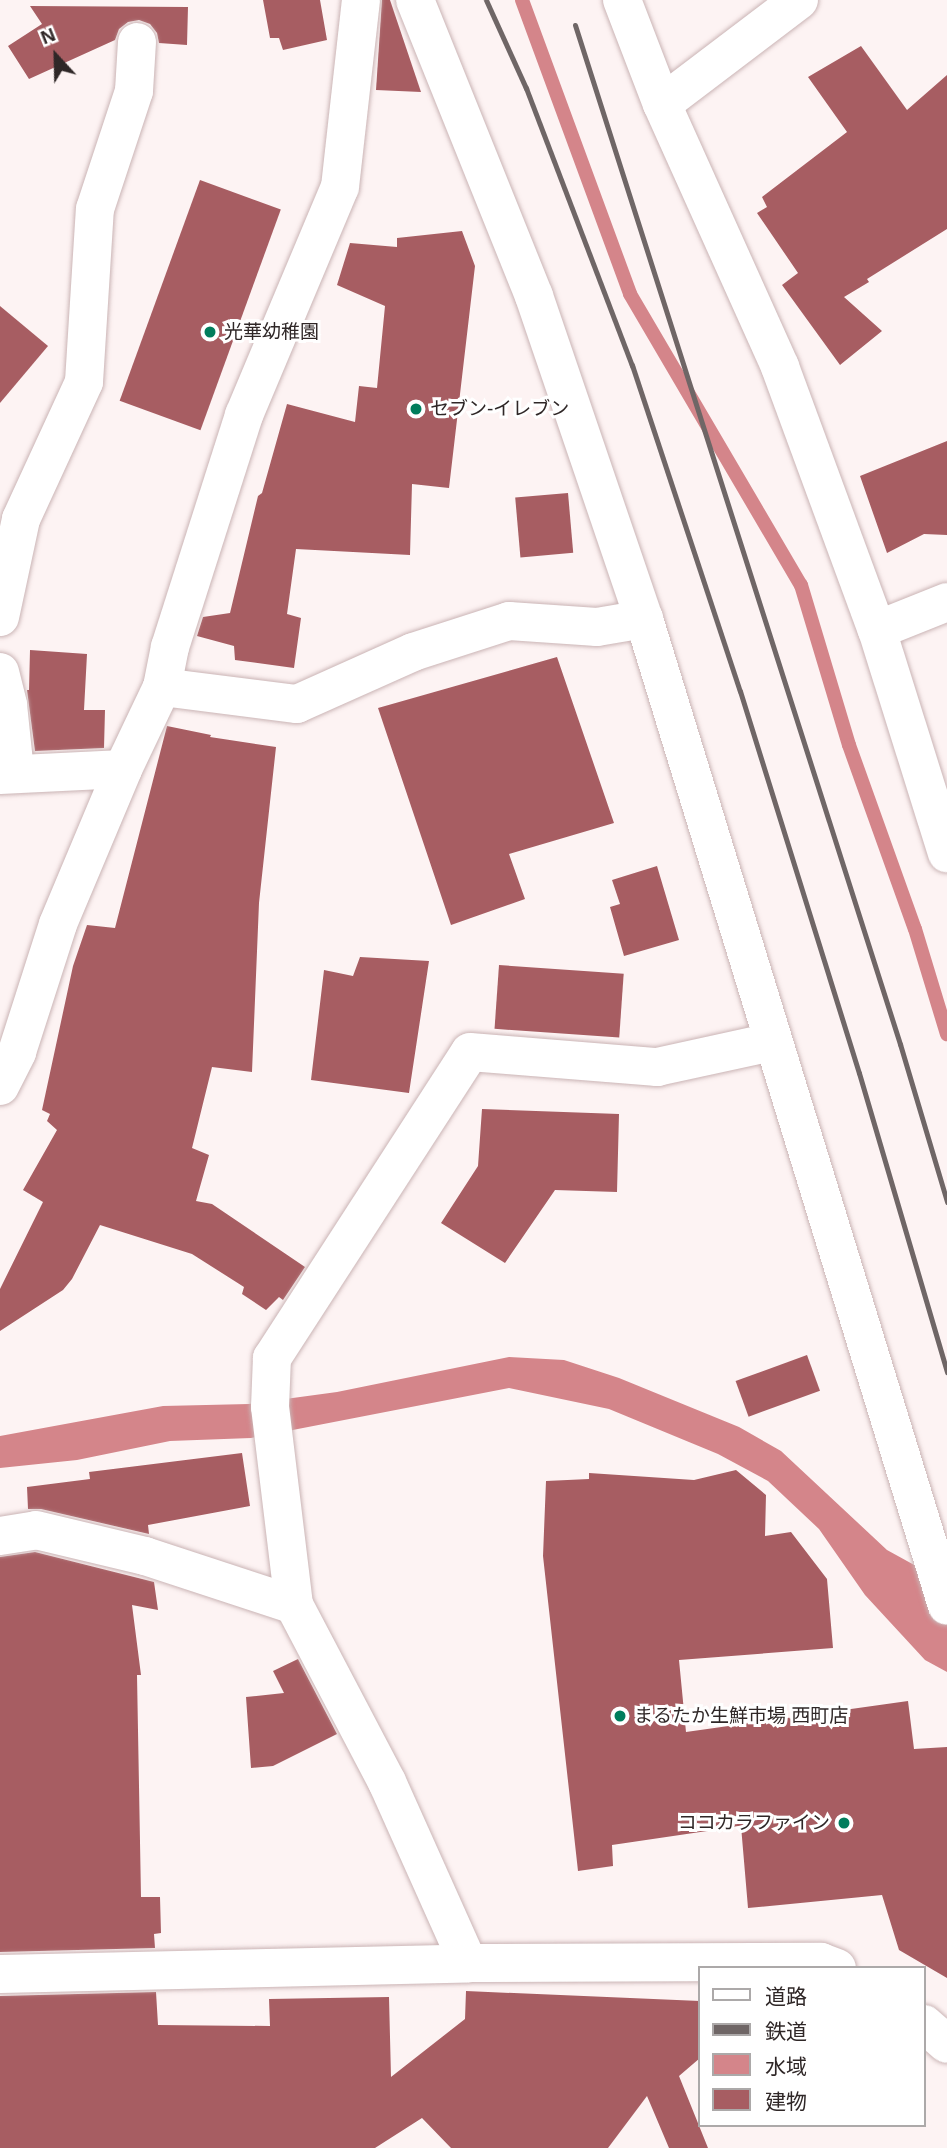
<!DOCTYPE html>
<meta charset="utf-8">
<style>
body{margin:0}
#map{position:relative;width:947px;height:2148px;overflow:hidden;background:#fdf3f3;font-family:Helvetica,"Noto Sans JP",sans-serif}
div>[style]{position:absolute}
.water>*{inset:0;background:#d4858a}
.stream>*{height:14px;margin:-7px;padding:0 7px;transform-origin:7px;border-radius:7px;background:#d4858a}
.building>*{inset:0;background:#a75d62;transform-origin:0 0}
.roads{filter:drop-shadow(0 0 2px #cab4b5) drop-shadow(0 0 2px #cab4b5)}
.minor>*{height:38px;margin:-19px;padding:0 19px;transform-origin:19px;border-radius:19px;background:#fff}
.tertiary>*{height:38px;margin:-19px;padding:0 19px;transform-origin:19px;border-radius:19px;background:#fff}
.rail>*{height:5px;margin:-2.5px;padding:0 2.5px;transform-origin:2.5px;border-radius:2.5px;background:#6f6666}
.dots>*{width:19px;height:19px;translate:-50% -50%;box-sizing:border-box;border:4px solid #fff;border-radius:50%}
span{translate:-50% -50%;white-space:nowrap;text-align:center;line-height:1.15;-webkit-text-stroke:6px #fff;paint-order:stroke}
.poi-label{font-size:19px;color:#2f2727}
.left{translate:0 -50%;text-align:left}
.right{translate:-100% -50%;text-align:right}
.legend{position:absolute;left:698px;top:1966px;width:228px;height:161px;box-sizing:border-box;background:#fff;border:2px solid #aca9a9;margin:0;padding:9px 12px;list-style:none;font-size:21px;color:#2f2727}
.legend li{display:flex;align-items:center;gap:14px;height:35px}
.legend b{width:35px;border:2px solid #aca9a9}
.north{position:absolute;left:21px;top:21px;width:70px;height:70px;-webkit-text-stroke:5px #fff;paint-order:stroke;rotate:338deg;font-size:19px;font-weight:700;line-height:28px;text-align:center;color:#2f2727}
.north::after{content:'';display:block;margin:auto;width:24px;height:32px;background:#2f2727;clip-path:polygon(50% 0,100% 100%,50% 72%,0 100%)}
</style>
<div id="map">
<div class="water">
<div style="clip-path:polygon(509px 1357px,564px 1360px,619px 1378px,739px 1427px,781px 1451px,887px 1550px,947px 1583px,947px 1672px,925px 1660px,865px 1595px,819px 1529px,768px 1481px,718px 1454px,609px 1409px,509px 1388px,251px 1438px,170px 1441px,77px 1460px,0 1468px,0 1436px,163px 1406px,249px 1404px,337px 1392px)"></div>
</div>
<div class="stream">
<div style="left:522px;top:0;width:313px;rotate:69.8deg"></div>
<div style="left:630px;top:294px;width:338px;rotate:59.6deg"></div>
<div style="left:801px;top:585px;width:167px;rotate:73.3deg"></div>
<div style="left:849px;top:745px;width:195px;rotate:70.3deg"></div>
<div style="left:915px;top:929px;width:110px;rotate:73.1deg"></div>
</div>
<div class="building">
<div style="clip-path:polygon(263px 0,320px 0,327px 40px,283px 50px,279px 38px,270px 38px)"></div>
<div style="clip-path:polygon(382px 0,390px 0,421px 92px,376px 90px)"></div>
<div style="clip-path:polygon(30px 6px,188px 7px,187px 45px,159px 43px,157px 33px,150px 24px,139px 20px,128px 22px,119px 29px,115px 40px,29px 79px,8px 46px,42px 24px)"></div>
<div style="clip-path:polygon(861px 46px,907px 110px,947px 75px,947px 229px,867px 279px,869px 282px,844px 297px,882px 331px,840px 365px,782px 285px,798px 273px,757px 213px,767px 207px,762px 197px,847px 132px,808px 77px)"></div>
<div style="left:200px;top:180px;width:86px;height:235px;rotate:20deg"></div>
<div style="clip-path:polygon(462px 231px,475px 266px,449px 488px,412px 484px,410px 555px,296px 549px,287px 614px,301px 618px,294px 668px,235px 660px,234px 646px,197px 636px,203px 617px,230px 613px,258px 496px,262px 493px,287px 404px,355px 422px,359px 386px,377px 388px,385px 306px,337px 285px,350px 243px,397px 247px,397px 238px)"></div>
<div style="clip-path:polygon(0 306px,48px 346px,0 403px)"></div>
<div style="clip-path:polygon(947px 441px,947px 535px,924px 534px,887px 553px,860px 476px)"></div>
<div style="left:568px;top:493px;width:60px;height:53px;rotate:85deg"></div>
<div style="clip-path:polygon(30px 650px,87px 654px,84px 710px,105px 710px,104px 748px,35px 751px,27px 690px,29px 690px)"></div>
<div style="clip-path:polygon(557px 657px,614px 823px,509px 854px,525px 899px,451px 925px,378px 708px)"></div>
<div style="clip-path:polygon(167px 726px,211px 735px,210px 737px,276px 747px,259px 903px,252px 1072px,212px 1067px,192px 1148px,209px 1155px,196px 1201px,212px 1204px,305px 1267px,283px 1300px,279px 1297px,266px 1310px,242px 1294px,244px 1287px,192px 1254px,100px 1225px,72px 1279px,63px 1290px,0 1331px,0 1289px,43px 1202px,23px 1190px,57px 1130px,47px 1121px,50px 1114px,42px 1110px,73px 966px,87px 925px,115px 928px)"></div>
<div style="clip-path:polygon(657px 866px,679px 940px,624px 956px,610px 907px,620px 904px,612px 880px)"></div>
<div style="clip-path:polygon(360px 957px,429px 961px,409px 1093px,311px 1080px,324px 970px,353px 976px)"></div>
<div style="left:499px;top:965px;width:125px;height:64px;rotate:4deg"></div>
<div style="clip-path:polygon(482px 1109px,619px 1114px,617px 1192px,555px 1190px,505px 1263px,441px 1223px,478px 1166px)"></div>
<div style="left:807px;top:1355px;width:38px;height:76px;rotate:70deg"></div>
<div style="clip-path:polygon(242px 1453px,250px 1506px,148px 1525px,149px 1534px,41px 1509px,28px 1509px,27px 1487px,90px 1479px,89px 1472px)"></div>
<div style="clip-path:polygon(736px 1470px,766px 1495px,765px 1536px,791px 1532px,827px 1579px,833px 1648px,679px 1660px,686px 1732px,908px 1701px,914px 1749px,947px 1747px,947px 1978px,899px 1950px,882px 1895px,748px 1908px,741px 1826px,612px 1845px,613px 1866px,578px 1871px,543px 1556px,546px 1481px,589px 1479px,589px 1473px,694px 1480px)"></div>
<div style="clip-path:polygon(35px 1552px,154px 1582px,158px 1610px,132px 1605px,141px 1675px,137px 1675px,141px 1897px,160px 1897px,161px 1933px,154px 1934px,155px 1948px,0 1952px,0 1557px)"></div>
<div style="clip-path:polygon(298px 1659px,337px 1734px,273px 1766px,251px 1768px,246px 1697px,284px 1693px,273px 1671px)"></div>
<div style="clip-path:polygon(466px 1991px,700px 2001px,700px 2058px,679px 2076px,708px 2148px,669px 2148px,647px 2096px,608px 2148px,451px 2148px,422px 2118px,375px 2148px,0 2148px,0 1996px,156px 1992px,158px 2025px,270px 2026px,269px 1999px,389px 1997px,391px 2077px,465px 2019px)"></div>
</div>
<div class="roads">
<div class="minor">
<div style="left:622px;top:0;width:111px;rotate:69deg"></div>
<div style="left:662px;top:104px;width:172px;rotate:-37.2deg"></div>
<div style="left:0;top:617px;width:100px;rotate:-77.9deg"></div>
<div style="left:21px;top:519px;width:151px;rotate:-65.3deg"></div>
<div style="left:84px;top:382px;width:173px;rotate:-86.4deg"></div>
<div style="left:95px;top:209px;width:124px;rotate:-71.7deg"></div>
<div style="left:134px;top:91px;width:49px;rotate:-86.5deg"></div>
<div style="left:877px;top:630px;width:75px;rotate:-21.8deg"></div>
<div style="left:0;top:672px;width:34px;rotate:76deg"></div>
<div style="left:8px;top:705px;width:67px;rotate:84deg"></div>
<div style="left:162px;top:687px;width:136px;rotate:7.2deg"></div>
<div style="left:297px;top:704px;width:127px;rotate:-24.1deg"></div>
<div style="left:413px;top:652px;width:101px;rotate:-17.9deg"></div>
<div style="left:509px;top:621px;width:88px;rotate:3.9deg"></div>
<div style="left:597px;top:627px;width:48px;rotate:-9.7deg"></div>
<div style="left:0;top:775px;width:123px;rotate:-2.8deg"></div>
<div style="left:0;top:1086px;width:38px;rotate:-63deg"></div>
<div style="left:17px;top:1052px;width:134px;rotate:-72.2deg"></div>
<div style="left:58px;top:924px;width:168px;rotate:-67.2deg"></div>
<div style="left:123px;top:769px;width:91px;rotate:-64.6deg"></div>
<div style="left:162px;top:687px;width:41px;rotate:-78.7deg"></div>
<div style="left:170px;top:647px;width:244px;rotate:-72.3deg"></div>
<div style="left:244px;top:415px;width:247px;rotate:-67.2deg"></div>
<div style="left:340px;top:187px;width:188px;rotate:-83.6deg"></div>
<div style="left:0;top:1536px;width:36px;rotate:-9deg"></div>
<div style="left:36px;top:1530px;width:112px;rotate:13.4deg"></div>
<div style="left:145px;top:1556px;width:157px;rotate:18.2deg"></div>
<div style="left:468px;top:1963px;width:198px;rotate:-114.1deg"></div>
<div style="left:387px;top:1782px;width:200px;rotate:-117.7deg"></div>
<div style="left:294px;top:1605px;width:199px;rotate:-96.9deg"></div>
<div style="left:270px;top:1407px;width:49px;rotate:-87.7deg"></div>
<div style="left:272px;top:1358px;width:364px;rotate:-57.1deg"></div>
<div style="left:470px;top:1052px;width:188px;rotate:4.6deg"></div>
<div style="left:657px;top:1067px;width:118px;rotate:-12.3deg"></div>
<div style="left:0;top:1974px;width:468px;rotate:-1.3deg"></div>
<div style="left:468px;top:1963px;width:353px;rotate:-0.2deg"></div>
<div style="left:821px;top:1962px;width:17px;rotate:21deg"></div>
<div style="left:924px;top:2024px;width:30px;rotate:41deg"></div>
</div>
<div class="tertiary">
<div style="left:415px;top:0;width:319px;rotate:68.1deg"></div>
<div style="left:534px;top:296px;width:341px;rotate:71.2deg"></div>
<div style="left:644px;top:619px;width:1032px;rotate:72.93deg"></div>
<div style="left:662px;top:104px;width:288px;rotate:65.8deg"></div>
<div style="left:780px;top:367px;width:280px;rotate:69.8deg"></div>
<div style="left:877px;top:630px;width:234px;rotate:72.6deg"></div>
</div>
</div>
<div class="rail">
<div style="left:486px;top:0;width:97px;rotate:65.6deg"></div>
<div style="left:526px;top:88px;width:297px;rotate:69.1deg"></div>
<div style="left:632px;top:365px;width:343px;rotate:71.7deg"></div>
<div style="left:740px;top:691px;width:400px;rotate:72.7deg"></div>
<div style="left:859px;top:1073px;width:312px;rotate:73.6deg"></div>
<div style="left:575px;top:25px;width:1070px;rotate:72.31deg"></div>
<div style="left:900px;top:1044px;width:165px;rotate:73.4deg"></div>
</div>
<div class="dots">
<div style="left:210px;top:332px;background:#017d5c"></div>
<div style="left:416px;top:409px;background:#017d5c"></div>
<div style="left:620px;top:1716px;background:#017d5c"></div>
<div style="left:844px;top:1823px;background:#017d5c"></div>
</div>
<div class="poi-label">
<span class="left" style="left:224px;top:332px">光華幼稚園</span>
<span class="left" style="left:430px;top:409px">セブン-イレブン</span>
<span class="left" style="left:634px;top:1716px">まるたか生鮮市場 西町店</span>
<span class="right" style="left:830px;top:1823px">ココカラファイン</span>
</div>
<ul class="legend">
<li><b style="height:9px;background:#fff"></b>道路</li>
<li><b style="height:9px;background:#6f6666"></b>鉄道</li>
<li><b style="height:19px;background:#d4858a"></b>水域</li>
<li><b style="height:19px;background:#a75d62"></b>建物</li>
</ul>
<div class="north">N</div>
</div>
